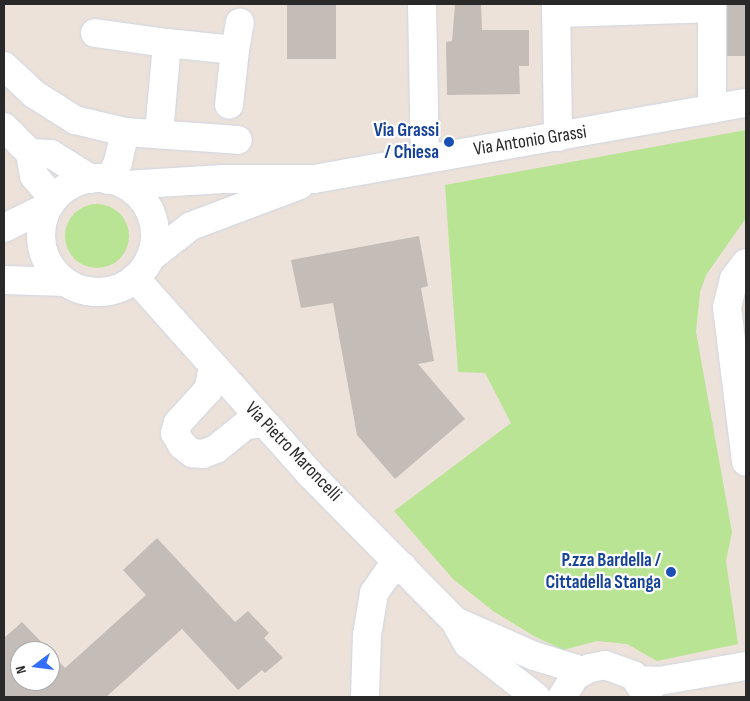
<!DOCTYPE html>
<style>
body{margin:0}
#map{position:relative;width:750px;height:701px;overflow:hidden;background:#ece2da;font-family:"Sofia Sans Condensed",sans-serif}
div>[style]{position:absolute}
.green>*{inset:0;background:#b8e494}
.round{border-radius:50%}
.building>*{inset:0;background:#c4bcb7;transform-origin:0 0}
.roads{filter:drop-shadow(0 0 1px #cfd5e2) drop-shadow(0 0 1px #cfd5e2)}
.minor>*{height:28px;margin:-14px;padding:0 14px;transform-origin:14px;border-radius:14px;background:#fff}
.minor>.ring{margin:-14px;padding:0;box-sizing:content-box;background:none;border:28px solid #fff;border-radius:50%}
.dots>*{width:14px;height:14px;translate:-50% -50%;box-sizing:border-box;border:2px solid #fff;border-radius:50%}
span{translate:-50% -50%;white-space:nowrap;text-align:center;line-height:1.15;-webkit-text-stroke:4.5px #fff;paint-order:stroke}
.transit-label{font-size:19px;color:#164399;font-weight:700}
.right{translate:-100% -50%;text-align:right}
.street-label{font-size:19px;color:#292929}
.frame{position:absolute;inset:0;border:5px solid #292929;pointer-events:none}
.north{position:absolute;left:10px;top:641px;width:50px;height:50px;box-sizing:border-box;background:#fff;border:1px solid #a9a9a9;border-radius:50%;rotate:255deg;font-size:14px;font-weight:700;line-height:20px;text-align:center;color:#292929}
.north::after{content:'';display:block;margin:auto;width:18px;height:22px;background:#346eff;clip-path:polygon(50% 0,100% 100%,50% 72%,0 100%)}
</style>
<div id="map">
<div class="green">
<div style="clip-path:polygon(746px 130px,746px 218px,706px 275px,700px 292px,696px 332px,732px 532px,726px 561px,738px 644px,657px 661px,627px 644px,597px 641px,563px 650px,534px 636px,493px 611px,453px 579px,394px 511px,511px 423px,485px 373px,458px 372px,445px 185px)"></div>
<div class="round" style="left:65px;top:204px;width:64px;height:64px"></div>
</div>
<div class="building">
<div style="left:287px;top:4px;width:49px;height:55px"></div>
<div style="clip-path:polygon(455px 4px,481px 4px,482px 30px,529px 30px,529px 66px,519px 66px,520px 94px,447px 95px,446px 42px,452px 41px)"></div>
<div style="left:727px;top:4px;width:19px;height:52px"></div>
<div style="clip-path:polygon(419px 236px,428px 286px,421px 288px,434px 361px,418px 364px,465px 419px,395px 479px,357px 435px,333px 303px,301px 308px,291px 260px)"></div>
<div style="clip-path:polygon(157px 538px,235px 622px,248px 611px,269px 633px,264px 638px,283px 658px,265px 673px,262px 670px,238px 690px,182px 629px,106px 697px,4px 697px,4px 638px,22px 622px,50px 651px,20px 651px,20px 681px,50px 681px,50px 652px,65px 668px,146px 595px,123px 570px)"></div>
</div>
<div class="roads">
<div class="minor">
<div style="left:422px;top:4px;width:155px;rotate:88.9deg"></div>
<div style="left:556px;top:4px;width:133px;rotate:89.1deg"></div>
<div style="left:556px;top:13px;width:156px;rotate:-1.8deg"></div>
<div style="left:712px;top:8px;width:101px;rotate:90deg"></div>
<div style="left:95px;top:33px;width:73px;rotate:7.9deg"></div>
<div style="left:235px;top:50px;width:28px;rotate:-80deg"></div>
<div style="left:4px;top:66px;width:41px;rotate:43deg"></div>
<div style="left:34px;top:94px;width:49px;rotate:32.4deg"></div>
<div style="left:75px;top:120px;width:51px;rotate:13.5deg"></div>
<div style="left:125px;top:132px;width:113px;rotate:4deg"></div>
<div style="left:4px;top:127px;width:37px;rotate:45deg"></div>
<div style="left:30px;top:153px;width:23px;rotate:80deg"></div>
<div style="left:34px;top:176px;width:30px;rotate:49deg"></div>
<div style="left:159px;top:133px;width:90px;rotate:-84.9deg"></div>
<div style="left:167px;top:43px;width:68px;rotate:5.9deg"></div>
<div style="left:235px;top:50px;width:55px;rotate:96.2deg"></div>
<div style="left:30px;top:153px;width:21px;rotate:3deg"></div>
<div style="left:51px;top:154px;width:47px;rotate:32deg"></div>
<div class="ring" style="left:41px;top:178px;width:86px;height:86px"></div>
<div style="left:109px;top:180px;width:20px;rotate:-63deg"></div>
<div style="left:118px;top:162px;width:31px;rotate:-77deg"></div>
<div style="left:125px;top:185px;width:98px;rotate:-3.5deg"></div>
<div style="left:223px;top:179px;width:91px"></div>
<div style="left:314px;top:179px;width:439px;rotate:-10deg"></div>
<div style="left:4px;top:228px;width:50px;rotate:-26.1deg"></div>
<div style="left:150px;top:258px;width:52px;rotate:-38deg"></div>
<div style="left:191px;top:226px;width:116px;rotate:-20.6deg"></div>
<div style="left:746px;top:263px;width:20px;rotate:127deg"></div>
<div style="left:734px;top:279px;width:29px;rotate:104deg"></div>
<div style="left:727px;top:307px;width:156px;rotate:83deg"></div>
<div style="left:135px;top:278px;width:263px;rotate:48.2deg"></div>
<div style="left:310px;top:474px;width:206px;rotate:45.4deg"></div>
<div style="left:455px;top:621px;width:86px;rotate:23.9deg"></div>
<div style="left:534px;top:656px;width:51px;rotate:17deg"></div>
<div style="left:4px;top:280px;width:61px;rotate:1.9deg"></div>
<div style="left:213px;top:367px;width:24px;rotate:102deg"></div>
<div style="left:208px;top:390px;width:45px;rotate:132.3deg"></div>
<div style="left:178px;top:423px;width:10px;rotate:107deg"></div>
<div style="left:175px;top:433px;width:14px;rotate:60deg"></div>
<div style="left:182px;top:445px;width:13px;rotate:39deg"></div>
<div style="left:192px;top:453px;width:11px;rotate:5deg"></div>
<div style="left:203px;top:454px;width:14px;rotate:-21deg"></div>
<div style="left:216px;top:449px;width:38px;rotate:-39deg"></div>
<div style="left:246px;top:425px;width:18px;rotate:-6deg"></div>
<div style="left:458px;top:627px;width:20px;rotate:60deg"></div>
<div style="left:468px;top:644px;width:86px;rotate:37.9deg"></div>
<div style="left:638px;top:680px;width:21px;rotate:3deg"></div>
<div style="left:659px;top:681px;width:88px;rotate:-9.8deg"></div>
<div style="left:365px;top:697px;width:62px;rotate:-88.2deg"></div>
<div style="left:367px;top:635px;width:43px;rotate:-80.5deg"></div>
<div style="left:374px;top:593px;width:24px;rotate:-55deg"></div>
<div style="left:388px;top:573px;width:16px;rotate:-22deg"></div>
<div style="left:562px;top:697px;width:25px;rotate:-58deg"></div>
<div style="left:575px;top:676px;width:17px;rotate:-28deg"></div>
<div style="left:590px;top:668px;width:15px;rotate:-11deg"></div>
<div style="left:605px;top:665px;width:30px;rotate:20deg"></div>
<div style="left:633px;top:675px;width:27px;rotate:56deg"></div>
</div>
</div>
<div class="dots">
<div style="left:449px;top:142px;background:#1a4fb4"></div>
<div style="left:671px;top:572px;background:#1a4fb4"></div>
</div>
<div class="transit-label">
<span class="right" style="left:439px;top:142px">Via Grassi<br>/ Chiesa</span>
<span class="right" style="left:661px;top:572px">P.zza Bardella /<br>Cittadella Stanga</span>
</div>
<div class="street-label">
<span style="left:530px;top:141px;rotate:-9deg">Via Antonio Grassi</span>
<span style="left:293px;top:452px;rotate:46deg">Via Pietro Maroncelli</span>
</div>
<div class="frame"></div>
<div class="north">N</div>
</div>
